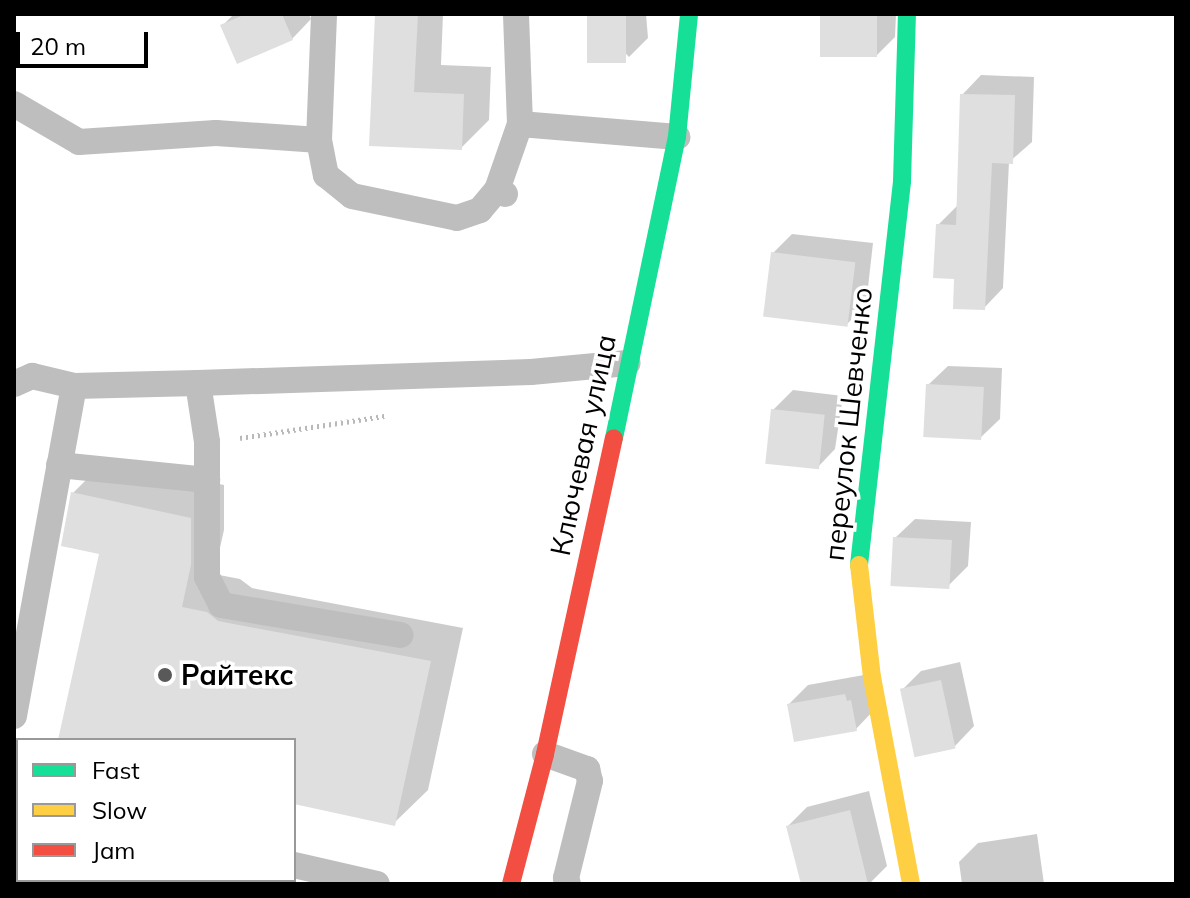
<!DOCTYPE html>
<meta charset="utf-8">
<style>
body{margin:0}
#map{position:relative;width:1190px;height:898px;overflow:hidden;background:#fff;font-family:Mulish,sans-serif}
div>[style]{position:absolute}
.shadow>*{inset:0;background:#0003}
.building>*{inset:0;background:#dfdfdf;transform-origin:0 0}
.path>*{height:5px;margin-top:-2.5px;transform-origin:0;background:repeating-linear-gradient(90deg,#b9b9b9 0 2px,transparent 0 6px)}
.lane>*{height:26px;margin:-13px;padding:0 13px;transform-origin:13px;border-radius:13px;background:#bebebe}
.fast>*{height:18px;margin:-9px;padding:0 9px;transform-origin:9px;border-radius:9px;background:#16e098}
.slow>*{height:18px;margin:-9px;padding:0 9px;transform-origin:9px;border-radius:9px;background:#ffcf43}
.jam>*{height:18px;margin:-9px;padding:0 9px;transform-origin:9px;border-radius:9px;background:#f24e42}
.dots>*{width:22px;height:22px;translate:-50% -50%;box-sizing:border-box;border:4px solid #fff;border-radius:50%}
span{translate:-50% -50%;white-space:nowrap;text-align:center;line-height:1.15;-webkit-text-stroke:7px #fff;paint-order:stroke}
.street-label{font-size:28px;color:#000}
.poi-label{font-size:28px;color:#000;font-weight:700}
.left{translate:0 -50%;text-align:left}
.frame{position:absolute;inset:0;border:16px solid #000;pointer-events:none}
.legend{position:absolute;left:16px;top:738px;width:280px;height:144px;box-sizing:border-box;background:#fff;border:2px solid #999;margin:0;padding:10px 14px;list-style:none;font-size:24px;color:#000}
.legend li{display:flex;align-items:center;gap:16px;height:40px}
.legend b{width:40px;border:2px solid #999}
.scale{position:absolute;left:16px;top:32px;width:132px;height:36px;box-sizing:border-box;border:4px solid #000;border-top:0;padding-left:10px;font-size:24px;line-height:28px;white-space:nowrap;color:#000;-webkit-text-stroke:6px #fff;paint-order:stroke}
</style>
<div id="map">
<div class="shadow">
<div style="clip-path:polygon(234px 14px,309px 14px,311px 19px,292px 39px,222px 26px)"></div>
<div style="clip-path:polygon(377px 14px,443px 14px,441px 65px,491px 67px,489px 120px,461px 148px,371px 144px)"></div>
<div style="clip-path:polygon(589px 14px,646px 14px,648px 38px,629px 57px)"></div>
<div style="clip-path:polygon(822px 14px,896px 14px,895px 37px,876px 56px)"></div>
<div style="clip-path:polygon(981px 75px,1034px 77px,1032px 142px,1009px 162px,1003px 288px,984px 308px,956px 277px,938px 225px,958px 205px,962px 95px)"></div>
<div style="clip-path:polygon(792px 234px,873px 243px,866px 305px,847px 324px,773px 253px)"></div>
<div style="clip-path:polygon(948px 366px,1002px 368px,1000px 419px,980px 438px,928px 385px)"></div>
<div style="clip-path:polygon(793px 390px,843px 396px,835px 449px,816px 469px,773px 410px)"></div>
<div style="clip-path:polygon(106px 460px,224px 485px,224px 530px,214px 574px,240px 579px,252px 588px,463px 628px,428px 790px,394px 823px,294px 802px,294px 740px,60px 740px,102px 553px,73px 493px)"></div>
<div style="clip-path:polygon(915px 519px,971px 522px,968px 566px,949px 585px,895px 538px)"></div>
<div style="clip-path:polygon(960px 662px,974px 726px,955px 746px,902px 690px,921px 671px)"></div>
<div style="clip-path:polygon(864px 675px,875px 709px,856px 729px,789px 704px,808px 685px)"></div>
<div style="clip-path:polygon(869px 791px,887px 866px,869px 884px,803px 884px,788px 826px,807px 807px)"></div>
<div style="clip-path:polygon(1037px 834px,1044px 884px,962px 884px,959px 862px,978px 843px)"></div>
</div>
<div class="building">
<div style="clip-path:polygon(246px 14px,282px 14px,293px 40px,237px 64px,220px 25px)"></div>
<div style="clip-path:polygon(375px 14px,418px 14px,414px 92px,464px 94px,462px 150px,369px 146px)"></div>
<div style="left:587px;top:14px;width:39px;height:49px"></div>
<div style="left:820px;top:14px;width:57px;height:43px"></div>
<div style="clip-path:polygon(960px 94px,1015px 95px,1013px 164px,992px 163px,985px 310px,953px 309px,954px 279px,933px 278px,936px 224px,956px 225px)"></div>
<div style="left:771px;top:252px;width:85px;height:65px;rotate:7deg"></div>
<div style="left:926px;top:384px;width:58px;height:53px;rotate:3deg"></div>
<div style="left:771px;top:409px;width:54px;height:55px;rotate:6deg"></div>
<div style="clip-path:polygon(71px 492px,191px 518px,191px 565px,182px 607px,207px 612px,218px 621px,431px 661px,395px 826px,294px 804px,294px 740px,58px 740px,99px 554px,61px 546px)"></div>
<div style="left:893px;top:537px;width:59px;height:49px;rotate:3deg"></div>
<div style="left:941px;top:680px;width:70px;height:42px;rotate:78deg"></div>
<div style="clip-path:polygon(845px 694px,847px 701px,851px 700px,857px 731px,794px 742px,787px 704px)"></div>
<div style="clip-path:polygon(850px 810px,868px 884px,801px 884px,786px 826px)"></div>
</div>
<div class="path">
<div style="left:240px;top:438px;width:146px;rotate:-8.7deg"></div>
</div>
<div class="lane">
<div style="left:14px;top:104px;width:75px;rotate:30.3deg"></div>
<div style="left:79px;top:142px;width:137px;rotate:-3.8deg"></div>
<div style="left:216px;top:133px;width:103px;rotate:3.9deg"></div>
<div style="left:319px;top:140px;width:36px;rotate:79deg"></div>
<div style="left:326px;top:175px;width:33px;rotate:39deg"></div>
<div style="left:352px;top:196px;width:107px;rotate:11.8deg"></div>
<div style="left:457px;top:218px;width:24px;rotate:-19deg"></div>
<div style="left:480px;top:210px;width:26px;rotate:-50deg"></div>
<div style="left:520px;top:124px;width:158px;rotate:4.7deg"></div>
<div style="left:319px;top:140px;width:126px;rotate:-87.7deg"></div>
<div style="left:505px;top:194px;width:9px;rotate:-153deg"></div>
<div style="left:497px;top:190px;width:70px;rotate:-70.8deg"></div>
<div style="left:520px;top:124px;width:110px;rotate:-92.1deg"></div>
<div style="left:198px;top:383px;width:60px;rotate:81.3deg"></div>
<div style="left:207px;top:442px;width:135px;rotate:90deg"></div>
<div style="left:207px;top:577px;width:31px;rotate:63deg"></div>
<div style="left:221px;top:605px;width:182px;rotate:9.5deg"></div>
<div style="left:14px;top:384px;width:20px;rotate:-24deg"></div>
<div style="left:32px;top:376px;width:43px;rotate:13.4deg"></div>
<div style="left:74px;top:386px;width:124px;rotate:-1.4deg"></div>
<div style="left:198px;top:383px;width:333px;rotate:-1.9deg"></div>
<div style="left:531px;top:372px;width:97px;rotate:-5.3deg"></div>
<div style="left:59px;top:465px;width:149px;rotate:5.8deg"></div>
<div style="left:14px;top:716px;width:335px;rotate:-79.7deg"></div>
<div style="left:545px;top:754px;width:45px;rotate:19.7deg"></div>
<div style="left:587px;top:769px;width:12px;rotate:76deg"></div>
<div style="left:590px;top:781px;width:100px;rotate:103.9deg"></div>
<div style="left:566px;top:878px;width:6px;rotate:72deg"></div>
<div style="left:14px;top:847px;width:4px;rotate:14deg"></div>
<div style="left:294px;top:865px;width:85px;rotate:12.9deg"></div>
</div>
<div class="fast">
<div style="left:614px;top:438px;width:308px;rotate:-78.2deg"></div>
<div style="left:677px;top:137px;width:124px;rotate:-84.4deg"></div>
<div style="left:859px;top:565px;width:386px;rotate:-83.6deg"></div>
<div style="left:902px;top:181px;width:167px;rotate:-88.3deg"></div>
</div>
<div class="slow">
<div style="left:859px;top:565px;width:113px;rotate:83.4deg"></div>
<div style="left:872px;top:677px;width:211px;rotate:79.3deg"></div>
</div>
<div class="jam">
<div style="left:511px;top:884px;width:134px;rotate:-75.3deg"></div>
<div style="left:545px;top:754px;width:323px;rotate:-77.7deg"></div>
</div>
<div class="dots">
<div style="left:165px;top:675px;background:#595959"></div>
</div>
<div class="street-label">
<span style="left:848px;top:424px;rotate:-84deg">переулок Шевченко</span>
<span style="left:583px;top:445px;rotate:-78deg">Ключевая улица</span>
</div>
<div class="poi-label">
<span class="left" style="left:181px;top:675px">Райтекс</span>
</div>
<div class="frame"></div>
<ul class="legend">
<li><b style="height:10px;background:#16e098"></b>Fast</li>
<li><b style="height:10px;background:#ffcf43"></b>Slow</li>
<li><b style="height:10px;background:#f24e42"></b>Jam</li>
</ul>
<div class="scale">20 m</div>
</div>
